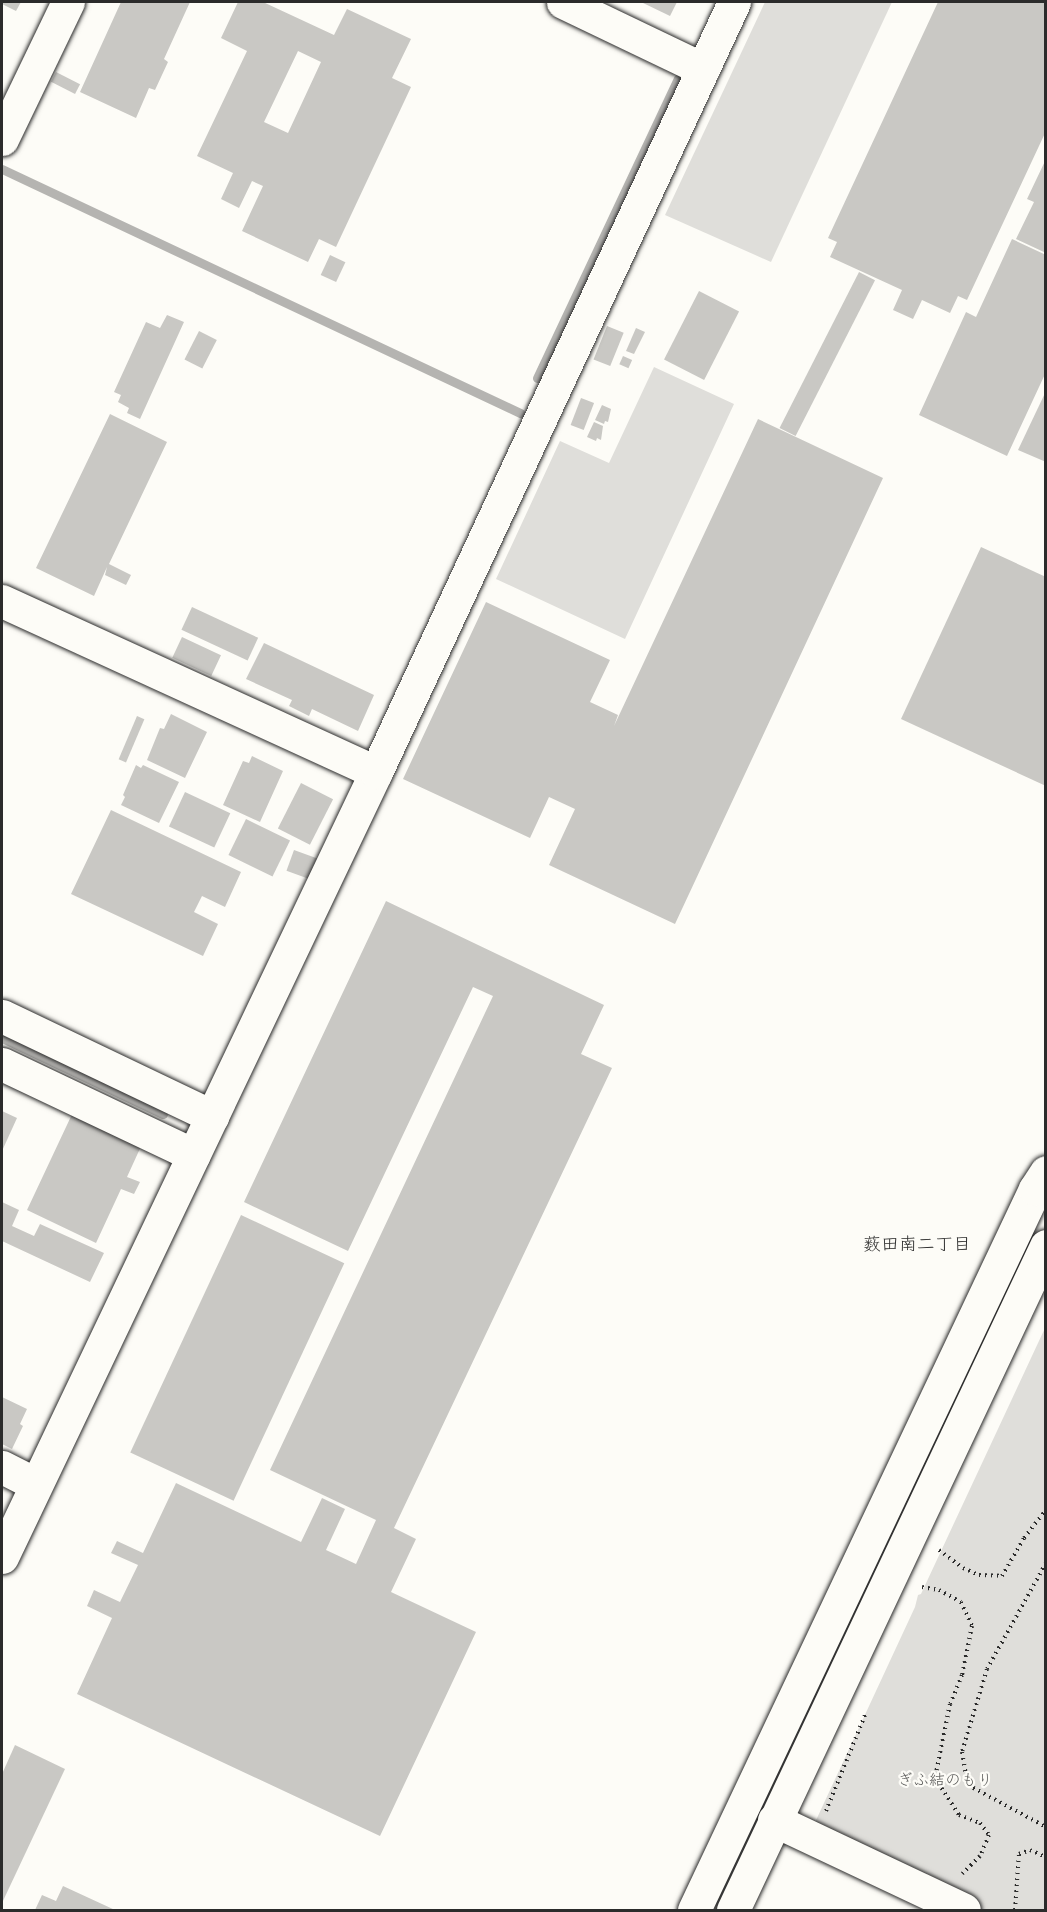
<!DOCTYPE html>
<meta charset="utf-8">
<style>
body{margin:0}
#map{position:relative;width:1047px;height:1912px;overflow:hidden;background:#fdfcf7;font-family:Kalam,"Klee One",sans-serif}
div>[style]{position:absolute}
.green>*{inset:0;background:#dfdeda}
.stream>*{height:9px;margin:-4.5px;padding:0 4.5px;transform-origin:4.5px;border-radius:4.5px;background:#b5b4b1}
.building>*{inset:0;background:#c9c8c4;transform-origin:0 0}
.path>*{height:4px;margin-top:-2px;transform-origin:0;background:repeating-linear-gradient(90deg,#2b2b2b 0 1.5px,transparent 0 6px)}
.roads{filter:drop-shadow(0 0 2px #2b2b2b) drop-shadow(0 0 2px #2b2b2b)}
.street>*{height:33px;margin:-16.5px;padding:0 16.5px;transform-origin:16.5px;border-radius:16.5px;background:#fdfcf7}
.secondary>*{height:33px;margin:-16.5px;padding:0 16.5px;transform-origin:16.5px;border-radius:16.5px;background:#fdfcf7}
span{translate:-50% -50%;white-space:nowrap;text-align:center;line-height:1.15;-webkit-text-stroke:4.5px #fdfcf7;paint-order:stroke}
.park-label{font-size:16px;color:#585857}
.neighbourhood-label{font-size:18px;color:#2b2b2b}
.frame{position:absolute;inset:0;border:3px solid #2b2b2b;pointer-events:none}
</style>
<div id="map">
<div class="green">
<div style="clip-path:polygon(765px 2px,892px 2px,771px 262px,665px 215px)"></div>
<div style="clip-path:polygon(654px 367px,734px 404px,625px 639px,496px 579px,560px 441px,609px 463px)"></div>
<div style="clip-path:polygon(1045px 1328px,1045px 1910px,982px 1910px,811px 1831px,915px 1607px,918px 1595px,921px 1594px)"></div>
</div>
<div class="stream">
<div style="left:2px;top:169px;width:573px;rotate:25.22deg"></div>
<div style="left:537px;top:378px;width:331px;rotate:-64.8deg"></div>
<div style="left:2px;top:1038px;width:178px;rotate:25.3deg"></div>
</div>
<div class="building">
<div style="clip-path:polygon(2px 2px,21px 2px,16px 11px,2px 4px)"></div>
<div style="clip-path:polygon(121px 2px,190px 2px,164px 59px,168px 62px,155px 90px,149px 88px,136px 118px,80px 92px)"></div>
<div style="clip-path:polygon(evenodd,238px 2px,263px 2px,334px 35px,347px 9px,411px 39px,392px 78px,411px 87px,336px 247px,319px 239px,308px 262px,242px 231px,263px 186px,252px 181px,239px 208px,221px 199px,233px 173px,197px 156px,247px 51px,221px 38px,238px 2px,298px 51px,321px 62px,288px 133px,264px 122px,298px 51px)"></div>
<div style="clip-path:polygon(641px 2px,677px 2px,670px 16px)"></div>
<div style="clip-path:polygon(938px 2px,1046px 2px,1046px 131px,967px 300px,958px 296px,950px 313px,922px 300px,913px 319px,893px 310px,902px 290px,830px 257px,837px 242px,828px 238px)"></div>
<div style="left:56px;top:72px;width:27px;height:11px;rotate:27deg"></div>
<div style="clip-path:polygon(1046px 159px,1046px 253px,1016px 239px,1034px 202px,1027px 199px)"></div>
<div style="clip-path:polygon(1012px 239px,1046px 255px,1046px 372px,1007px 456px,919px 415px,966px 312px,976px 317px)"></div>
<div style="left:330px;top:255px;width:17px;height:22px;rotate:25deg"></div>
<div style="left:859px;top:272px;width:18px;height:175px;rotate:27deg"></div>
<div style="left:699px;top:291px;width:45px;height:77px;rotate:27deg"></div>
<div style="clip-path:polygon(167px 315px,184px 322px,140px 419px,127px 413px,129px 408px,118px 402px,121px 395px,114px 392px,146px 322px,160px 328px)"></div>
<div style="left:607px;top:326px;width:18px;height:36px;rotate:22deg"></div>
<div style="clip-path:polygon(636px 328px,645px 332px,634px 354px,626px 351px)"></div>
<div style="left:199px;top:331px;width:20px;height:32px;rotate:27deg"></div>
<div style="left:623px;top:356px;width:10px;height:9px;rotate:24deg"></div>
<div style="clip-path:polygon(1046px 391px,1046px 462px,1018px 450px)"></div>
<div style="left:581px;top:398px;width:14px;height:29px;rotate:21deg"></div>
<div style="clip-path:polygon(602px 405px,611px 409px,608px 422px,605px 421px,604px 424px,595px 420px)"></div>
<div style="clip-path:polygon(110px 414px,167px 442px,109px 564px,131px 575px,126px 585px,105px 575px,107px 567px,94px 596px,36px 568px)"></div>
<div style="clip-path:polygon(758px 419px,883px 478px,675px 924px,549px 865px,575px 809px,549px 797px,530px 838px,403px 779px,486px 602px,610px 660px,590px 702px,618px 715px,614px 726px)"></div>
<div style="clip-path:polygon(594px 422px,603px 426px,601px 440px,597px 438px,596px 441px,587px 437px)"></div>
<div style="clip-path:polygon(981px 547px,1046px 577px,1046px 786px,901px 719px)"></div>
<div style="left:192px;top:607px;width:73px;height:25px;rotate:25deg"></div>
<div style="left:182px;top:637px;width:43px;height:23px;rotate:25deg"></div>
<div style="clip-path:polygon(264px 643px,374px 695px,358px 731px,312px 709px,309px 716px,289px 706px,292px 700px,246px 679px)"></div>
<div style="clip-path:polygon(171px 714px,207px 732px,185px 778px,147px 760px,160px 728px,164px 729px)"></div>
<div style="left:137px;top:716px;width:8px;height:47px;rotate:23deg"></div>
<div style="clip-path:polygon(252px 756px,283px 771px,260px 822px,223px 805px,243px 761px,249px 763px)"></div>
<div style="clip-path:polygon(136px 765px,141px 768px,143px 765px,179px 782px,159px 823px,121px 805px,125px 797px,123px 795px)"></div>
<div style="left:301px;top:783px;width:36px;height:51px;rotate:27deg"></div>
<div style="left:185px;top:792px;width:50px;height:38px;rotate:25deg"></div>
<div style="clip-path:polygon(111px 810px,241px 872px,225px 907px,202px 896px,194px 912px,218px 924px,203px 956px,71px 894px)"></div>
<div style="left:246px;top:819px;width:49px;height:40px;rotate:26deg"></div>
<div style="left:294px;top:850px;width:30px;height:22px;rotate:20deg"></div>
<div style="clip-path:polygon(386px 901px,604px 1005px,581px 1054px,612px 1068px,394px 1528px,416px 1539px,391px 1592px,476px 1632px,380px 1836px,77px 1694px,112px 1618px,87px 1606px,94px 1590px,120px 1602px,138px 1565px,111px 1553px,117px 1541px,143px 1553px,176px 1483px,301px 1542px,322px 1498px,345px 1509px,326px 1550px,356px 1564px,376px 1520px,270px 1470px,493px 996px,473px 987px,348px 1251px,244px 1202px)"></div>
<div style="clip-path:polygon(74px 1110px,143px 1142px,127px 1177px,140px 1182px,134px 1194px,121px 1189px,96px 1243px,27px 1210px)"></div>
<div style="clip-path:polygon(2px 1111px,17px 1118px,2px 1151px)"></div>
<div style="clip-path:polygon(2px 1202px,19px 1210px,12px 1226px,34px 1236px,40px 1224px,104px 1253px,90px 1282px,2px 1241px)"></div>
<div style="left:241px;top:1215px;width:114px;height:262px;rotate:25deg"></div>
<div style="clip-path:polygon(2px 1397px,27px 1409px,20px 1424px,23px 1426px,12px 1449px,2px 1444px)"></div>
<div style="clip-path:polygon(15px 1745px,65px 1769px,2px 1903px,2px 1774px)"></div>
<div style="clip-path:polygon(63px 1886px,115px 1910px,35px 1910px,42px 1895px,56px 1901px)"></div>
</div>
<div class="path">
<div style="left:939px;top:1550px;width:30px;rotate:37deg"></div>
<div style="left:963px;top:1568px;width:17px;rotate:24deg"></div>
<div style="left:979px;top:1575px;width:23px;rotate:2deg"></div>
<div style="left:1002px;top:1576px;width:44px;rotate:-59.9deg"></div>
<div style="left:1024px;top:1538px;width:36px;rotate:-52deg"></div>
<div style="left:1046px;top:1563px;width:121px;rotate:119.1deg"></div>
<div style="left:987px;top:1669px;width:87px;rotate:106.8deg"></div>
<div style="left:962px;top:1752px;width:34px;rotate:80deg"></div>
<div style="left:968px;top:1785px;width:89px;rotate:28.3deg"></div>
<div style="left:922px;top:1587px;width:17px;rotate:10deg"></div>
<div style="left:939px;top:1590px;width:25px;rotate:29deg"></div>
<div style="left:961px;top:1602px;width:26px;rotate:65deg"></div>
<div style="left:972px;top:1626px;width:50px;rotate:101.5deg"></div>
<div style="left:962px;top:1675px;width:31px;rotate:112deg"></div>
<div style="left:950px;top:1704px;width:76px;rotate:101.5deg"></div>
<div style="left:935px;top:1778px;width:44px;rotate:57deg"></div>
<div style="left:959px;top:1815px;width:22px;rotate:21deg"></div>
<div style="left:980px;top:1823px;width:15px;rotate:53deg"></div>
<div style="left:989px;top:1835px;width:23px;rotate:113deg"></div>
<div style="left:980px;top:1856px;width:25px;rotate:135deg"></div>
<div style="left:826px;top:1811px;width:104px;rotate:-67.9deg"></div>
<div style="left:1015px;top:1910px;width:56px;rotate:-85.9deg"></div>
<div style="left:1019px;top:1854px;width:12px;rotate:-20deg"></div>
<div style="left:1030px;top:1850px;width:17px;rotate:24deg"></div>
</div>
<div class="roads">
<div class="street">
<div style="left:563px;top:2px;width:155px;rotate:25.6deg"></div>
<div style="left:2px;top:139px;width:152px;rotate:-64.3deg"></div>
<div style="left:2px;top:601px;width:411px;rotate:24.6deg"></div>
<div style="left:2px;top:1016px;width:233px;rotate:25.5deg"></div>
<div style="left:2px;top:1064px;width:212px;rotate:25.4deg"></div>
<div style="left:2px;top:1467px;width:38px;rotate:27deg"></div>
<div style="left:2px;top:1557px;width:870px;rotate:-64.53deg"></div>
<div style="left:376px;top:772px;width:849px;rotate:-65.06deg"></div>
</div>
<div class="secondary">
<div style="left:774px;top:1820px;width:210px;rotate:25.3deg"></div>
<div style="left:694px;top:1910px;width:798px;rotate:-64.69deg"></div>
<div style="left:1035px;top:1189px;width:20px;rotate:-57deg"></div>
<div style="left:733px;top:1910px;width:734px;rotate:-64.76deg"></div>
</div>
</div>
<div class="park-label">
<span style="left:945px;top:1781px">ぎふ結のもり</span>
</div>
<div class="neighbourhood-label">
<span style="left:917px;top:1246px">薮田南二丁目</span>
</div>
<div class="frame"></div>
</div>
